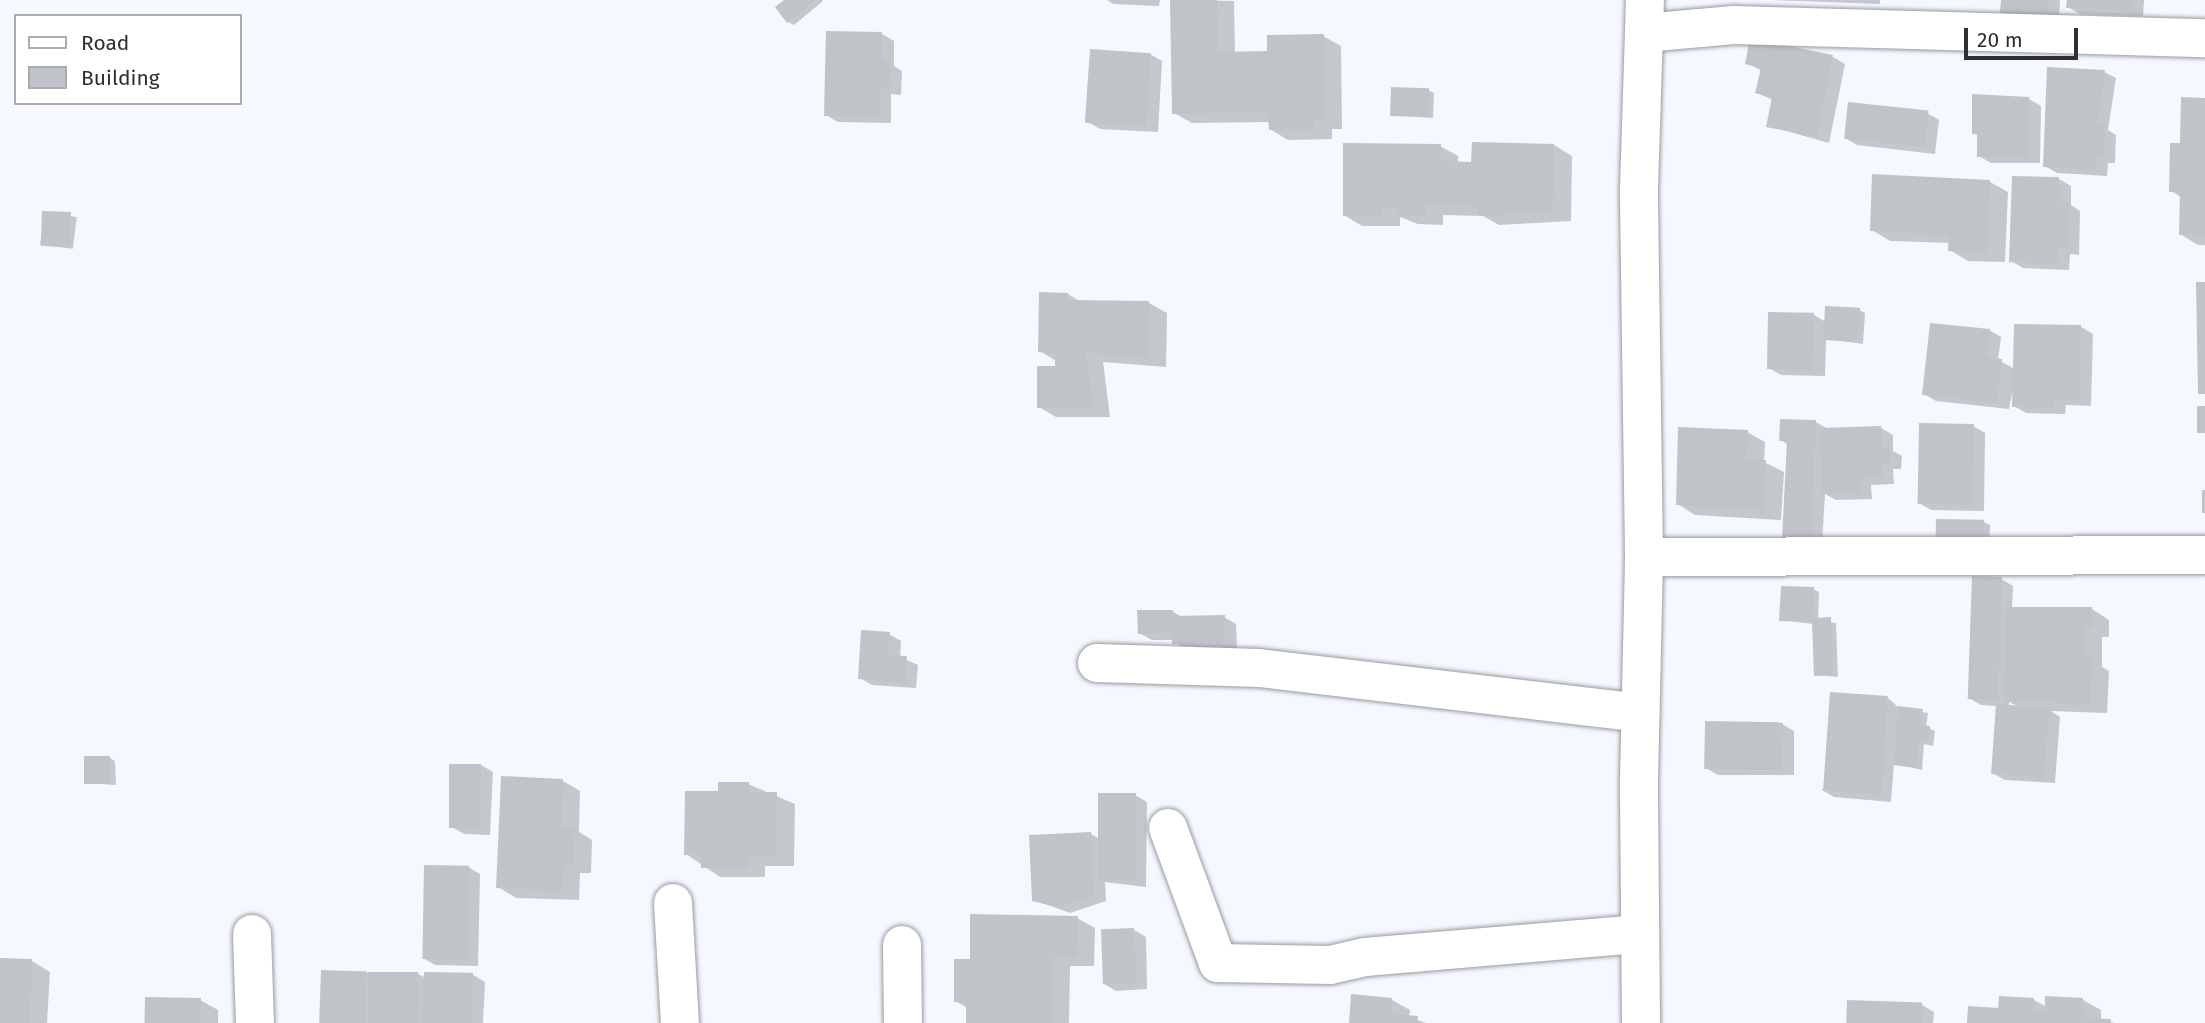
<!DOCTYPE html>
<style>
body{margin:0}
#map{position:relative;width:2205px;height:1023px;overflow:hidden;background:#f5f9ff;font-family:"Fira Sans",sans-serif}
div>[style]{position:absolute}
.shadow>*{inset:0;background:#0003;transform-origin:0 0}
.building>*{inset:0;background:#c0c4c9;transform-origin:0 0}
.roads{filter:drop-shadow(0 0 2px #989ba0) drop-shadow(0 0 2px #989ba0)}
.minor>*{height:38px;margin:-19px;padding:0 19px;transform-origin:19px;border-radius:19px;background:#fff}
span{translate:-50% -50%;white-space:nowrap;text-align:center;line-height:1.15;-webkit-text-stroke:5px #fff;paint-order:stroke}
.legend{position:absolute;left:14px;top:14px;width:228px;height:91px;box-sizing:border-box;background:#fff;border:2px solid #abacad;margin:0;padding:9px 12px;list-style:none;font-size:21px;color:#2d2f31}
.legend li{display:flex;align-items:center;gap:14px;height:35px}
.legend b{width:35px;border:2px solid #abacad}
.scale{position:absolute;left:1964px;top:28px;width:114px;height:32px;box-sizing:border-box;border:4px solid #2d2f31;border-top:0;padding-left:9px;font-size:21px;line-height:24px;white-space:nowrap;color:#2d2f31;-webkit-text-stroke:5px #fff;paint-order:stroke}
</style>
<div id="map">
<div class="shadow">
<div style="clip-path:polygon(787px 0,822px 0,823px 1px,794px 25px,788px 22px)"></div>
<div style="clip-path:polygon(1107px 0,1160px 0,1159px 6px,1113px 4px)"></div>
<div style="clip-path:polygon(1172px 0,1234px 1px,1235px 54px,1269px 53px,1323px 36px,1341px 46px,1342px 129px,1332px 129px,1332px 139px,1288px 140px,1270px 129px,1270px 122px,1192px 123px,1174px 113px)"></div>
<div style="clip-path:polygon(1771px 0,1880px 0,1880px 4px)"></div>
<div style="clip-path:polygon(2003px 0,2060px 0,2059px 20px,2014px 19px,2002px 12px)"></div>
<div style="clip-path:polygon(2068px 0,2144px 0,2143px 16px,2080px 14px,2068px 7px)"></div>
<div style="clip-path:polygon(882px 34px,894px 41px,894px 66px,902px 71px,901px 95px,891px 94px,891px 123px,838px 122px,826px 115px)"></div>
<div style="clip-path:polygon(1752px 40px,1833px 57px,1845px 64px,1829px 143px,1768px 126px,1773px 100px,1757px 93px,1762px 71px,1747px 63px)"></div>
<div style="clip-path:polygon(1150px 54px,1162px 61px,1158px 132px,1100px 129px,1088px 122px)"></div>
<div style="clip-path:polygon(2104px 72px,2116px 78px,2108px 130px,2116px 135px,2115px 163px,2108px 163px,2107px 176px,2057px 173px,2045px 166px)"></div>
<div style="clip-path:polygon(1428px 90px,1434px 93px,1433px 118px,1392px 115px)"></div>
<div style="clip-path:polygon(2029px 99px,2041px 106px,2040px 163px,1991px 163px,1979px 156px,1979px 136px,1973px 133px)"></div>
<div style="clip-path:polygon(2205px 100px,2205px 245px,2198px 245px,2180px 234px,2181px 197px,2171px 191px,2181px 145px)"></div>
<div style="clip-path:polygon(1927px 113px,1939px 120px,1935px 154px,1857px 145px,1845px 138px)"></div>
<div style="clip-path:polygon(1554px 145px,1572px 156px,1571px 221px,1499px 225px,1483px 216px,1443px 215px,1443px 225px,1418px 224px,1400px 217px,1400px 226px,1362px 226px,1344px 215px,1440px 146px,1458px 156px,1458px 163px,1473px 164px)"></div>
<div style="clip-path:polygon(2059px 179px,2071px 186px,2071px 205px,2080px 211px,2079px 255px,2070px 254px,2069px 270px,2023px 268px,2011px 261px)"></div>
<div style="clip-path:polygon(1990px 182px,2008px 192px,2005px 262px,1968px 261px,1950px 250px,1951px 243px,1890px 241px,1872px 230px)"></div>
<div style="left:44px;top:213px;width:33px;height:32px;rotate:7deg"></div>
<div style="clip-path:polygon(1068px 294px,1081px 302px,1149px 303px,1167px 313px,1166px 367px,1103px 362px,1110px 417px,1056px 417px,1039px 407px,1056px 368px,1056px 361px,1040px 351px)"></div>
<div style="clip-path:polygon(1859px 310px,1865px 313px,1863px 344px,1826px 339px,1825px 376px,1781px 375px,1769px 368px,1814px 315px,1826px 322px)"></div>
<div style="clip-path:polygon(2081px 327px,2093px 334px,2091px 406px,2066px 405px,2065px 414px,2026px 413px,2014px 406px,2015px 379px,2009px 409px,1936px 401px,1924px 394px,1989px 330px,2001px 337px,1998px 360px,2015px 369px)"></div>
<div style="clip-path:polygon(1816px 422px,1828px 429px,1881px 428px,1893px 435px,1893px 451px,1902px 456px,1901px 469px,1893px 469px,1894px 484px,1871px 485px,1872px 499px,1836px 500px,1825px 494px,1822px 545px,1796px 544px,1788px 445px,1781px 440px)"></div>
<div style="clip-path:polygon(1973px 426px,1985px 433px,1984px 511px,1931px 510px,1919px 503px)"></div>
<div style="clip-path:polygon(1747px 432px,1765px 442px,1764px 462px,1784px 472px,1781px 520px,1695px 515px,1678px 504px)"></div>
<div style="clip-path:polygon(1984px 522px,1990px 525px,1989px 547px,1942px 546px)"></div>
<div style="clip-path:polygon(evenodd,2001px 579px,2013px 586px,2012px 608px,2092px 609px,2109px 620px,2109px 637px,2102px 637px,2102px 667px,2109px 671px,2107px 713px,2051px 711px,2060px 717px,2055px 783px,2005px 780px,1992px 773px,1997px 706px,1981px 705px,1969px 698px,2001px 579px,2009px 702px,2019px 707px,2009px 707px,2009px 702px)"></div>
<div style="clip-path:polygon(1813px 589px,1819px 592px,1818px 620px,1836px 623px,1838px 677px,1816px 675px,1813px 624px,1781px 620px)"></div>
<div style="clip-path:polygon(1172px 611px,1182px 617px,1224px 617px,1236px 624px,1237px 649px,1185px 650px,1173px 640px,1152px 640px,1139px 633px)"></div>
<div style="clip-path:polygon(889px 634px,901px 641px,900px 657px,918px 665px,916px 688px,872px 685px,860px 678px)"></div>
<div style="clip-path:polygon(1888px 698px,1899px 708px,1928px 713px,1926px 727px,1935px 731px,1933px 746px,1924px 744px,1922px 770px,1894px 763px,1891px 802px,1834px 797px,1822px 790px)"></div>
<div style="clip-path:polygon(1782px 724px,1794px 731px,1794px 775px,1718px 775px,1706px 768px)"></div>
<div style="clip-path:polygon(110px 758px,115px 761px,116px 785px,86px 783px)"></div>
<div style="clip-path:polygon(481px 765px,493px 772px,490px 835px,464px 834px,452px 827px)"></div>
<div style="clip-path:polygon(563px 781px,580px 791px,579px 832px,592px 840px,591px 873px,580px 873px,579px 900px,516px 898px,498px 887px)"></div>
<div style="clip-path:polygon(748px 784px,795px 804px,794px 866px,765px 866px,765px 877px,720px 877px,686px 854px,720px 792px)"></div>
<div style="clip-path:polygon(1135px 795px,1147px 802px,1146px 887px,1105px 882px,1106px 901px,1070px 913px,1034px 900px,1091px 834px,1100px 839px)"></div>
<div style="clip-path:polygon(468px 867px,480px 874px,478px 966px,435px 965px,423px 958px)"></div>
<div style="clip-path:polygon(1077px 918px,1095px 928px,1094px 966px,1070px 966px,1069px 1023px,968px 1023px,968px 1008px,955px 1001px,971px 961px)"></div>
<div style="clip-path:polygon(1134px 930px,1146px 937px,1147px 989px,1116px 991px,1104px 984px)"></div>
<div style="clip-path:polygon(0 960px,32px 961px,50px 972px,47px 1023px,0 1023px)"></div>
<div style="clip-path:polygon(322px 972px,418px 974px,426px 978px,473px 975px,485px 982px,483px 1023px,322px 1023px)"></div>
<div style="clip-path:polygon(200px 1000px,218px 1010px,218px 1023px,146px 1023px)"></div>
<div style="clip-path:polygon(1392px 1000px,1410px 1010px,1409px 1017px,1426px 1023px,1351px 1023px)"></div>
<div style="clip-path:polygon(2034px 1000px,2047px 1007px,2083px 1000px,2101px 1010px,2101px 1020px,2115px 1023px,1969px 1023px)"></div>
<div style="clip-path:polygon(1922px 1005px,1934px 1012px,1933px 1023px,1848px 1023px)"></div>
</div>
<div class="building">
<div style="clip-path:polygon(784px 0,815px 0,787px 23px,775px 7px)"></div>
<div style="clip-path:polygon(1170px 0,1217px 0,1218px 52px,1267px 51px,1267px 35px,1324px 34px,1325px 119px,1314px 120px,1314px 130px,1269px 130px,1268px 112px,1172px 114px)"></div>
<div style="clip-path:polygon(2001px 0,2048px 0,2047px 15px,2000px 13px)"></div>
<div style="clip-path:polygon(2067px 0,2132px 0,2132px 10px,2066px 8px)"></div>
<div style="clip-path:polygon(826px 31px,882px 32px,882px 62px,890px 62px,889px 89px,879px 88px,879px 117px,824px 116px)"></div>
<div style="clip-path:polygon(1750px 38px,1833px 55px,1817px 137px,1766px 127px,1772px 97px,1755px 93px,1761px 68px,1745px 64px)"></div>
<div style="left:1090px;top:49px;width:61px;height:74px;rotate:4deg"></div>
<div style="clip-path:polygon(2047px 67px,2105px 70px,2097px 126px,2105px 126px,2104px 157px,2096px 157px,2096px 170px,2043px 167px)"></div>
<div style="left:1391px;top:87px;width:38px;height:29px;rotate:2deg"></div>
<div style="clip-path:polygon(1972px 94px,2029px 97px,2028px 158px,1977px 157px,1977px 134px,1972px 134px)"></div>
<div style="clip-path:polygon(2181px 97px,2205px 98px,2205px 236px,2179px 235px,2180px 192px,2169px 192px,2170px 143px,2180px 143px)"></div>
<div style="left:1848px;top:102px;width:81px;height:37px;rotate:6deg"></div>
<div style="clip-path:polygon(1472px 142px,1554px 144px,1553px 212px,1479px 216px,1476px 206px,1426px 206px,1426px 215px,1398px 215px,1399px 208px,1382px 208px,1383px 217px,1343px 216px,1343px 143px,1441px 144px,1441px 161px,1471px 162px)"></div>
<div style="clip-path:polygon(1872px 174px,1990px 180px,1987px 253px,1948px 251px,1949px 235px,1870px 231px)"></div>
<div style="clip-path:polygon(2012px 176px,2059px 177px,2059px 202px,2069px 202px,2068px 249px,2058px 248px,2057px 264px,2009px 262px)"></div>
<div style="left:42px;top:211px;width:29px;height:35px;rotate:2deg"></div>
<div style="clip-path:polygon(2196px 282px,2205px 282px,2205px 394px,2198px 394px)"></div>
<div style="clip-path:polygon(1039px 292px,1068px 293px,1069px 300px,1149px 301px,1149px 358px,1086px 352px,1093px 408px,1037px 408px,1037px 366px,1055px 366px,1055px 353px,1038px 352px)"></div>
<div style="left:1825px;top:306px;width:35px;height:34px;rotate:3deg"></div>
<div style="left:1768px;top:312px;width:46px;height:57px;rotate:1deg"></div>
<div style="clip-path:polygon(1930px 323px,1990px 329px,1986px 357px,2002px 359px,1997px 403px,1922px 395px)"></div>
<div style="clip-path:polygon(2014px 324px,2081px 325px,2080px 400px,2054px 400px,2054px 408px,2012px 407px)"></div>
<div style="left:2197px;top:406px;width:8px;height:27px"></div>
<div style="clip-path:polygon(1780px 419px,1816px 420px,1811px 539px,1782px 538px,1787px 441px,1779px 441px)"></div>
<div style="left:1919px;top:423px;width:55px;height:81px;rotate:1deg"></div>
<div style="clip-path:polygon(1881px 426px,1882px 448px,1890px 447px,1890px 463px,1882px 463px,1882px 478px,1859px 479px,1860px 493px,1822px 494px,1821px 428px)"></div>
<div style="clip-path:polygon(1678px 427px,1748px 430px,1746px 459px,1766px 460px,1763px 511px,1676px 505px)"></div>
<div style="left:2202px;top:490px;width:3px;height:23px"></div>
<div style="left:1936px;top:519px;width:48px;height:24px;rotate:1deg"></div>
<div style="left:1972px;top:576px;width:30px;height:123px;rotate:2deg"></div>
<div style="clip-path:polygon(1781px 586px,1814px 587px,1813px 618px,1831px 617px,1833px 675px,1814px 676px,1812px 622px,1779px 621px)"></div>
<div style="clip-path:polygon(2006px 607px,2092px 607px,2092px 628px,2085px 628px,2084px 658px,2091px 658px,2090px 704px,2005px 701px)"></div>
<div style="clip-path:polygon(1137px 610px,1173px 610px,1172px 616px,1225px 615px,1225px 643px,1172px 644px,1172px 633px,1138px 634px)"></div>
<div style="clip-path:polygon(861px 630px,890px 632px,888px 655px,907px 656px,905px 682px,858px 679px)"></div>
<div style="left:1830px;top:692px;width:58px;height:99px;rotate:4deg"></div>
<div style="left:1996px;top:704px;width:53px;height:70px;rotate:4deg"></div>
<div style="clip-path:polygon(1898px 706px,1923px 709px,1921px 725px,1930px 726px,1928px 743px,1919px 742px,1916px 768px,1894px 765px)"></div>
<div style="left:1705px;top:721px;width:78px;height:48px;rotate:1deg"></div>
<div style="left:84px;top:756px;width:26px;height:28px"></div>
<div style="left:449px;top:764px;width:32px;height:64px"></div>
<div style="clip-path:polygon(501px 776px,563px 779px,561px 827px,575px 828px,574px 864px,563px 863px,562px 891px,496px 888px)"></div>
<div style="clip-path:polygon(718px 782px,749px 782px,749px 792px,777px 792px,777px 857px,748px 857px,748px 868px,701px 868px,701px 855px,684px 855px,685px 791px,718px 791px)"></div>
<div style="left:1098px;top:793px;width:38px;height:87px"></div>
<div style="clip-path:polygon(1091px 832px,1094px 895px,1057px 907px,1032px 901px,1029px 835px)"></div>
<div style="left:424px;top:865px;width:45px;height:94px;rotate:1deg"></div>
<div style="clip-path:polygon(970px 914px,1078px 916px,1077px 957px,1052px 957px,1052px 1023px,966px 1023px,966px 1002px,954px 1002px,954px 959px,970px 959px)"></div>
<div style="left:1134px;top:928px;width:55px;height:33px;rotate:88deg"></div>
<div style="left:0;top:958px;width:32px;height:65px;rotate:2deg"></div>
<div style="left:321px;top:970px;width:46px;height:53px;rotate:2deg"></div>
<div style="left:368px;top:972px;width:50px;height:51px"></div>
<div style="left:424px;top:972px;width:49px;height:51px;rotate:1deg"></div>
<div style="clip-path:polygon(1351px 994px,1392px 998px,1391px 1014px,1418px 1016px,1417px 1023px,1349px 1023px)"></div>
<div style="clip-path:polygon(1999px 996px,2034px 998px,2033px 1010px,2045px 1011px,2045px 996px,2083px 998px,2083px 1018px,2111px 1019px,2111px 1023px,1967px 1023px,1968px 1006px,1998px 1008px)"></div>
<div style="left:145px;top:997px;width:56px;height:26px;rotate:1deg"></div>
<div style="left:1847px;top:1000px;width:75px;height:23px;rotate:2deg"></div>
</div>
<div class="roads">
<div class="minor">
<div style="left:1644px;top:33px;width:90px;rotate:-5.1deg"></div>
<div style="left:1734px;top:25px;width:471px;rotate:1.6deg"></div>
<div style="left:1644px;top:557px;width:561px;rotate:-0.2deg"></div>
<div style="left:1097px;top:663px;width:162px;rotate:1.8deg"></div>
<div style="left:1259px;top:668px;width:384px;rotate:6.7deg"></div>
<div style="left:1168px;top:828px;width:144px;rotate:69.7deg"></div>
<div style="left:1218px;top:963px;width:112px;rotate:1deg"></div>
<div style="left:1330px;top:965px;width:36px;rotate:-13deg"></div>
<div style="left:1365px;top:957px;width:276px;rotate:-4.8deg"></div>
<div style="left:673px;top:903px;width:120px;rotate:86.7deg"></div>
<div style="left:252px;top:934px;width:89px;rotate:88.1deg"></div>
<div style="left:902px;top:945px;width:78px;rotate:89.3deg"></div>
<div style="left:1641px;top:1023px;width:243px;rotate:-90.5deg"></div>
<div style="left:1639px;top:780px;width:223px;rotate:-88.7deg"></div>
<div style="left:1644px;top:557px;width:368px;rotate:-90.8deg"></div>
<div style="left:1639px;top:189px;width:189px;rotate:-88.2deg"></div>
</div>
</div>
<ul class="legend">
<li><b style="height:9px;background:#fff"></b>Road</li>
<li><b style="height:19px;background:#c0c4c9"></b>Building</li>
</ul>
<div class="scale">20 m</div>
</div>
